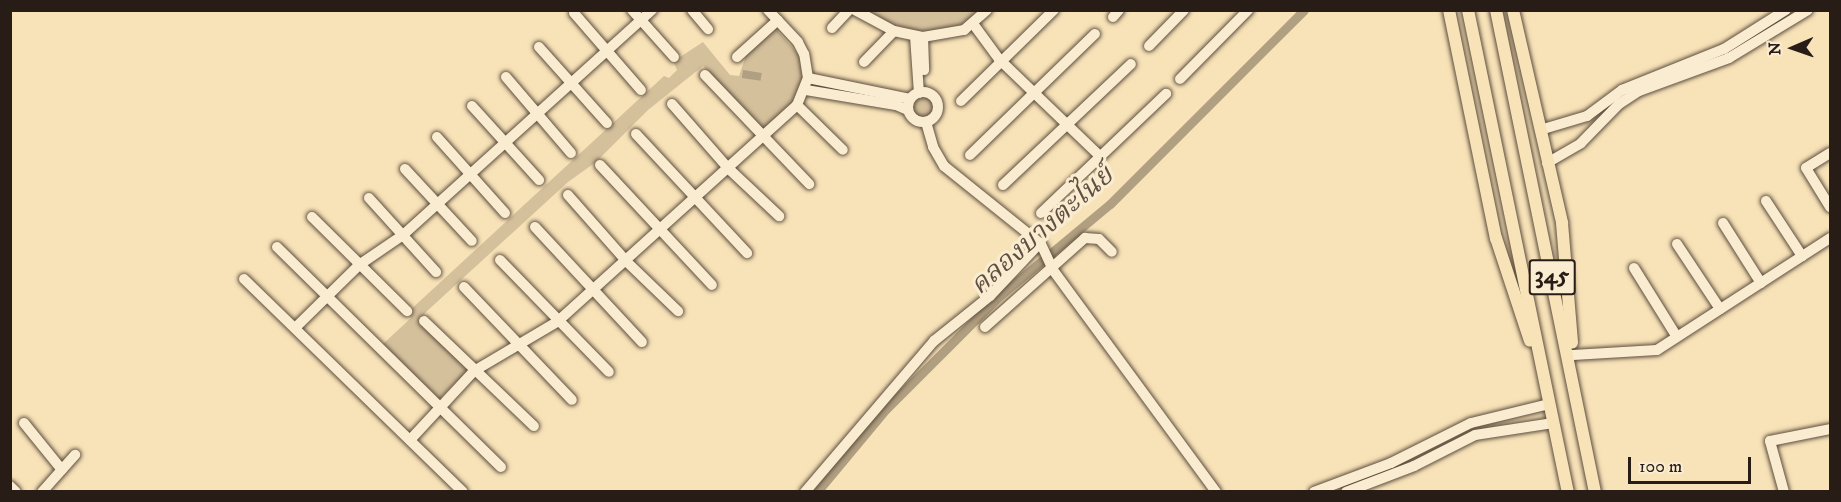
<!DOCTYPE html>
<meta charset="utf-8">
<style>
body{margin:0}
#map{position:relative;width:1841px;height:502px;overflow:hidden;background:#f8e2b8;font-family:"IM FELL DW Pica","Noto Serif Thai",serif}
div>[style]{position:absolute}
.green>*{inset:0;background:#d5c09c}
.round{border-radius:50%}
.water>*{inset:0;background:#b19f81;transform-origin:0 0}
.canal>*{height:9px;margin:-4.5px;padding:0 4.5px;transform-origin:4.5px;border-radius:4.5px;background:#b19f81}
.roads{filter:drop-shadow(0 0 2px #5c4e3e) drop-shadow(0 0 2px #5c4e3e)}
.minor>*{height:10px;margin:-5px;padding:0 5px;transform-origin:5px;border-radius:5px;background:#faecd1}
.minor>.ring{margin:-5px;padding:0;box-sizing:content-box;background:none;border:10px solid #faecd1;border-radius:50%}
.major>*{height:12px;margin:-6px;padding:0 6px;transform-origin:6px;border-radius:6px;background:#f8e2b8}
span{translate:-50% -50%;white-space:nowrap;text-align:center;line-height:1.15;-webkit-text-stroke:6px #faecd1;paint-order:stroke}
.shield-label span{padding:2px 4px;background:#faecd1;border:2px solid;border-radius:4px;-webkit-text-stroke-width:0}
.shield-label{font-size:24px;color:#281c16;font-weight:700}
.water-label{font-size:27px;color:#5f5041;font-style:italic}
.frame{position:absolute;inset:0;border:12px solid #281c16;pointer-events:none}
.north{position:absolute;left:1763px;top:18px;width:60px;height:60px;-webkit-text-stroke:4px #faecd1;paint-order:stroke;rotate:268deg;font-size:16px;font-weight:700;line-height:24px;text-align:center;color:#281c16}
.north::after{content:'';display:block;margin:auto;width:21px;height:27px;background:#281c16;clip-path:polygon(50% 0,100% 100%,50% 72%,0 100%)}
.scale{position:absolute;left:1628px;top:457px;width:123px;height:27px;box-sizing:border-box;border:3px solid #281c16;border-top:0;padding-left:8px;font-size:18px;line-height:21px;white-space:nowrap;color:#281c16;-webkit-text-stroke:4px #faecd1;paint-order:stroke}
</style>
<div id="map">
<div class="green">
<div style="clip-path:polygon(858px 10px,985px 10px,985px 11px,946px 34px,912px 34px)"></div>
<div style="clip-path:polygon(774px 27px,799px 55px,803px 78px,794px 103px,762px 131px,703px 66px,648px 110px,596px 162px,568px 182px,426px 312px,422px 317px,469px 370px,438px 400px,383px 344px,411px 318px,407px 313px,664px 76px,669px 78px,677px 70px,674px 63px,680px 57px,703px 42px,730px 75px,739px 76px,748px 50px)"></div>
<div class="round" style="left:908px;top:92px;width:30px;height:30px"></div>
</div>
<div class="water">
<div style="left:743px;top:70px;width:19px;height:8px;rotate:9deg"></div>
</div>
<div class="canal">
<div style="left:817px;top:492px;width:108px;rotate:-50.3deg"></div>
<div style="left:886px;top:409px;width:157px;rotate:-45deg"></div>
<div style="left:997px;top:298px;width:147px;rotate:-39.8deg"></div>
<div style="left:1110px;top:204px;width:274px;rotate:-45deg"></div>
</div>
<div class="roads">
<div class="minor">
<div style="left:632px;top:10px;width:63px;rotate:48.2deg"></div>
<div style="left:692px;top:10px;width:25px;rotate:50deg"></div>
<div style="left:855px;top:10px;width:44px;rotate:28.3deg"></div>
<div style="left:894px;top:31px;width:30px;rotate:12deg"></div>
<div style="left:923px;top:37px;width:42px;rotate:-9.7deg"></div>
<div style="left:964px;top:30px;width:30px;rotate:-41deg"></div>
<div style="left:574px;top:13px;width:102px;rotate:49deg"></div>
<div style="left:1113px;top:17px;width:9px;rotate:-49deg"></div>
<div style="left:974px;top:25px;width:42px;rotate:53.7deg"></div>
<div style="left:999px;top:59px;width:141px;rotate:43.9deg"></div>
<div style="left:832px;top:28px;width:25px;rotate:-47deg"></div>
<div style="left:915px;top:36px;width:57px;rotate:86deg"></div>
<div style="left:923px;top:37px;width:33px;rotate:88deg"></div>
<div style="left:1149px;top:46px;width:50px;rotate:-45.8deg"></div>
<div style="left:539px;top:47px;width:102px;rotate:48.2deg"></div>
<div style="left:737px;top:57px;width:55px;rotate:-42.1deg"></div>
<div style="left:864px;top:62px;width:43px;rotate:-45.9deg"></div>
<div style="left:705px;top:75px;width:151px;rotate:46.3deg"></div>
<div style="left:506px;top:77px;width:100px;rotate:49.5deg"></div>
<div style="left:808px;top:78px;width:104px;rotate:11.6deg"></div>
<div style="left:1180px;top:79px;width:97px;rotate:-45.4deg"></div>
<div style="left:806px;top:90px;width:91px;rotate:9.5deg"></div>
<div style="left:896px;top:105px;width:13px;rotate:23deg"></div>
<div class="ring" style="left:908px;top:92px;width:20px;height:20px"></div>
<div style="left:961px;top:101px;width:130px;rotate:-44.4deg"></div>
<div style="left:672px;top:104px;width:86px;rotate:48.8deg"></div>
<div style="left:729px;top:169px;width:69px;rotate:43.2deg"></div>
<div style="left:797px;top:105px;width:64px;rotate:44.4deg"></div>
<div style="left:472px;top:106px;width:100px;rotate:47.8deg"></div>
<div style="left:926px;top:122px;width:26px;rotate:74deg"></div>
<div style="left:933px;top:147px;width:22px;rotate:60deg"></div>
<div style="left:944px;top:166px;width:124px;rotate:38.8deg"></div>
<div style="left:1041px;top:244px;width:29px;rotate:65deg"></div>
<div style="left:1053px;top:270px;width:275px;rotate:53.7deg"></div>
<div style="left:1540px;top:130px;width:49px;rotate:-16.6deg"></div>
<div style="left:1587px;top:116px;width:44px;rotate:-36.6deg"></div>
<div style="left:1622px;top:90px;width:110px;rotate:-21.9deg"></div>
<div style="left:1724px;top:49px;width:73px;rotate:-32.2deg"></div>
<div style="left:636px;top:134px;width:163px;rotate:47deg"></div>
<div style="left:437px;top:137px;width:102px;rotate:48.2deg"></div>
<div style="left:1830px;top:153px;width:28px;rotate:148deg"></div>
<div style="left:1806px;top:168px;width:46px;rotate:58.4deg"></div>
<div style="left:970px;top:155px;width:174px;rotate:-44.1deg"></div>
<div style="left:1547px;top:163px;width:39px;rotate:-30deg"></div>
<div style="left:1581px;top:143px;width:54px;rotate:-45.7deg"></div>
<div style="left:1619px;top:104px;width:24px;rotate:-33deg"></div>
<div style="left:1639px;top:91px;width:96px;rotate:-20.1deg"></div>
<div style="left:1729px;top:58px;width:92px;rotate:-31.3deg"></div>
<div style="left:600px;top:165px;width:164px;rotate:47deg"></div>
<div style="left:405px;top:169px;width:98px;rotate:47.1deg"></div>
<div style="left:1003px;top:185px;width:176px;rotate:-43.4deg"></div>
<div style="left:568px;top:195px;width:89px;rotate:48.6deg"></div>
<div style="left:627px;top:262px;width:71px;rotate:43.9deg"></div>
<div style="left:369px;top:198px;width:100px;rotate:47.8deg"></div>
<div style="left:1766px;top:201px;width:66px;rotate:56.8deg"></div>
<div style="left:1041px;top:213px;width:173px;rotate:-43.6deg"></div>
<div style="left:312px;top:217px;width:134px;rotate:44.7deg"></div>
<div style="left:1723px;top:223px;width:71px;rotate:57.7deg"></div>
<div style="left:535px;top:227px;width:157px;rotate:47.1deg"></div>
<div style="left:1677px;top:244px;width:78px;rotate:56.5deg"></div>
<div style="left:277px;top:247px;width:314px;rotate:44.5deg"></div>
<div style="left:500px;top:260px;width:156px;rotate:45.8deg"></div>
<div style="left:1634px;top:268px;width:81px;rotate:58.1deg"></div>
<div style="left:244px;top:279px;width:305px;rotate:44.2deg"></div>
<div style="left:464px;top:287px;width:156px;rotate:46.3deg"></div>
<div style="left:424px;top:321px;width:152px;rotate:43.7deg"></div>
<div style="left:985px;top:327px;width:134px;rotate:-41.7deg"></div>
<div style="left:1085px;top:238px;width:14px;rotate:4deg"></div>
<div style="left:1099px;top:239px;width:18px;rotate:45deg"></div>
<div style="left:295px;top:328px;width:90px;rotate:-44.5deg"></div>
<div style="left:359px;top:265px;width:53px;rotate:-34.3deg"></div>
<div style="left:403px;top:235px;width:336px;rotate:-42.1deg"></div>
<div style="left:1573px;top:355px;width:84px;rotate:-3.4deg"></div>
<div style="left:1657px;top:350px;width:206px;rotate:-32.9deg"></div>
<div style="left:24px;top:423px;width:60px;rotate:51deg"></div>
<div style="left:410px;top:440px;width:94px;rotate:-47.2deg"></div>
<div style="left:474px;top:371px;width:96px;rotate:-30.6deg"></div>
<div style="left:557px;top:322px;width:324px;rotate:-42.1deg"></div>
<div style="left:797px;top:105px;width:29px;rotate:-68deg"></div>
<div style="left:808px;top:78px;width:24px;rotate:-99deg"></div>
<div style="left:804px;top:54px;width:13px;rotate:-117deg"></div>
<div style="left:798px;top:42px;width:44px;rotate:-133.2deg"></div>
<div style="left:10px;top:486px;width:8px;rotate:45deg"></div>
<div style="left:42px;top:492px;width:50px;rotate:-48.3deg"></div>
<div style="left:805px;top:492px;width:199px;rotate:-49.5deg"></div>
<div style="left:934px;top:341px;width:72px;rotate:-38.8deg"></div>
<div style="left:990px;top:296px;width:73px;rotate:-46.7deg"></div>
<div style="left:1314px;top:492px;width:82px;rotate:-20.6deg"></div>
<div style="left:1391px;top:463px;width:89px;rotate:-26.6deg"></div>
<div style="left:1471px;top:423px;width:80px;rotate:-13.7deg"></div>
<div style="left:1346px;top:492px;width:73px;rotate:-20.9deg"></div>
<div style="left:1414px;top:466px;width:68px;rotate:-26.9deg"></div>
<div style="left:1475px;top:435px;width:79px;rotate:-8.7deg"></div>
<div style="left:1784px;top:492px;width:53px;rotate:-105.4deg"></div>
<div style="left:1770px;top:441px;width:61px;rotate:-11.3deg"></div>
</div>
<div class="major">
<div style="left:1449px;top:10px;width:233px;rotate:78.4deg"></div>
<div style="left:1496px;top:238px;width:108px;rotate:71.7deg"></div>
<div style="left:1468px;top:10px;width:492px;rotate:78.3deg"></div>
<div style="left:1496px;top:10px;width:492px;rotate:78.4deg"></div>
<div style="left:1513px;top:10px;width:219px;rotate:77deg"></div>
<div style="left:1562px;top:223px;width:120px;rotate:85.2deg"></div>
</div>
</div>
<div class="shield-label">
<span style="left:1552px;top:277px">345</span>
</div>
<div class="water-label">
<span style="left:1042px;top:231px;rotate:-41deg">คลองบางตะไนย์</span>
</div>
<div class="frame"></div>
<div class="north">N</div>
<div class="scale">100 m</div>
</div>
